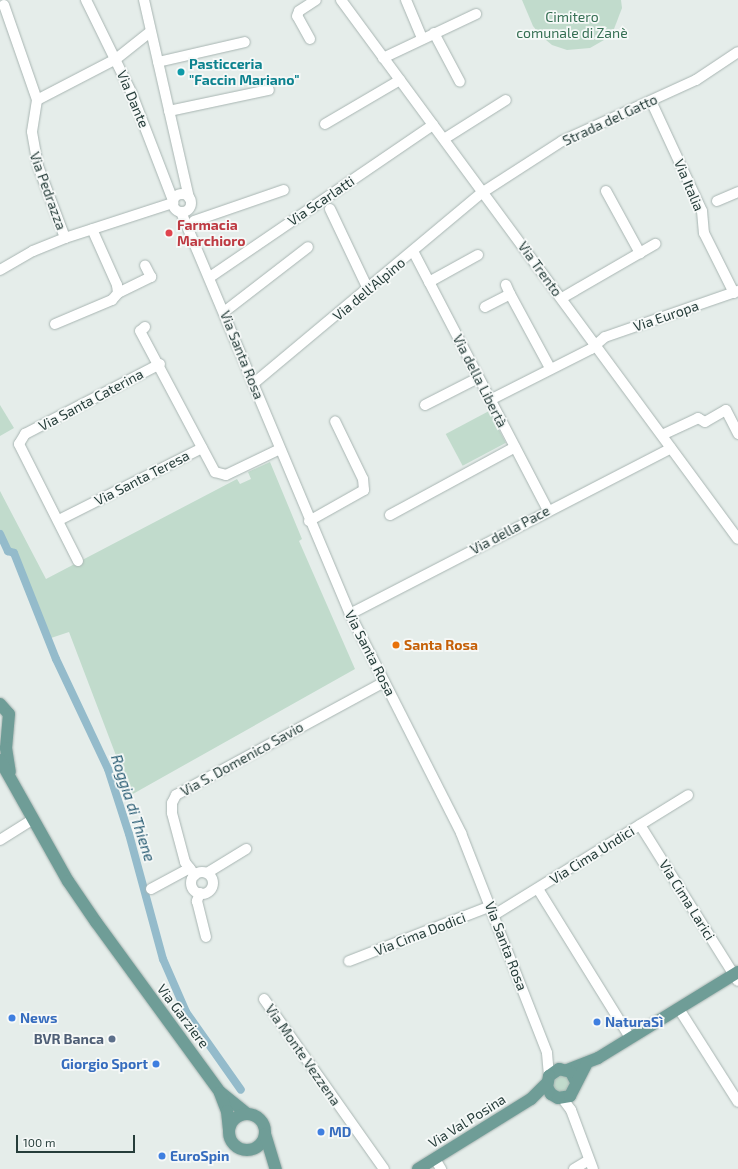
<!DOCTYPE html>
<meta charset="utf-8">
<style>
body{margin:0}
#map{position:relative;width:738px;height:1169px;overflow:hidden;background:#e5edea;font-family:"Exo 2",sans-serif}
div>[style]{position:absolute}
.green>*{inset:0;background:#c1dbcc;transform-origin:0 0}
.round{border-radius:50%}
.canal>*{height:8px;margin:-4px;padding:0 4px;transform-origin:4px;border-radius:4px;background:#94bbcb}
.roads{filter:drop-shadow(0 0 1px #a8b5b2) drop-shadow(0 0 1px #a8b5b2)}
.minor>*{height:10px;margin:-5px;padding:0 5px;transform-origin:5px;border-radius:5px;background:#fff}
.minor>.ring{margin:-5px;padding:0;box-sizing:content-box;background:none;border:10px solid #fff;border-radius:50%}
.major>*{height:12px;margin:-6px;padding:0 6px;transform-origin:6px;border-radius:6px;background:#6f9d97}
.major>.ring{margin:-6px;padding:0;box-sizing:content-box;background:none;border:12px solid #6f9d97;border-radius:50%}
.dots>*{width:11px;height:11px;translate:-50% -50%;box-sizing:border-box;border:2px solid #f6f9f8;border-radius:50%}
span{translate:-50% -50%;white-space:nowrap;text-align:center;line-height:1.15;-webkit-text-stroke:3.5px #f6f9f8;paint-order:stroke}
.park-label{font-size:14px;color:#356f53}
.culture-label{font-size:14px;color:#0d838f;font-weight:700}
.left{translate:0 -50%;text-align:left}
.street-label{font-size:14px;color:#263d3a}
.health-label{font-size:14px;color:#be3a42;font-weight:700}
.food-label{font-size:14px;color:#c56008;font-weight:700}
.shop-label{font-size:14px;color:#366cbe;font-weight:700}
.right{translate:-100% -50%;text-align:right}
.service-label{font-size:14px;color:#4e5e75;font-weight:700}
.water-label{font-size:15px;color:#275b72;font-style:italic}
.scale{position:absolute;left:16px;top:1135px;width:119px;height:18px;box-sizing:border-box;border:2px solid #263d3a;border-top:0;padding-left:5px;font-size:12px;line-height:14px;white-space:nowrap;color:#263d3a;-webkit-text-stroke:3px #f6f9f8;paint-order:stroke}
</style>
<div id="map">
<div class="green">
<div style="clip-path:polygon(522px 0,621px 0,622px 8px,614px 29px,604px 40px,590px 48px,567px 50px,552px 45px,540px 35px,533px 26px)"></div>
<div style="clip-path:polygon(0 405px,14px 428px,0 436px)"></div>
<div style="left:489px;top:411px;width:36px;height:49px;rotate:62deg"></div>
<div style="clip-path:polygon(270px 462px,302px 539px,299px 541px,355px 669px,131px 795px,69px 632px,51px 638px,0 529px,0 491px,46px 579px,237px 479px,240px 484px,251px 479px,248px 472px)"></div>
<div class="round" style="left:552px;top:1074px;width:18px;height:18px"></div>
</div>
<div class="canal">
<div style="left:0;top:534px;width:19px;rotate:65deg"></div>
<div style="left:8px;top:551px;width:6px;rotate:18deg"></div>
<div style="left:14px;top:553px;width:114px;rotate:68.4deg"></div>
<div style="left:56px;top:659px;width:122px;rotate:64.7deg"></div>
<div style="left:108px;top:769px;width:68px;rotate:72.1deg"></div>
<div style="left:129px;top:834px;width:130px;rotate:74.8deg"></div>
<div style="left:163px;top:959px;width:58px;rotate:66.5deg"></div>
<div style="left:186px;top:1012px;width:95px;rotate:54.8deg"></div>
</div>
<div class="roads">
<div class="minor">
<div style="left:86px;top:0;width:105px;rotate:63.9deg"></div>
<div style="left:132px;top:94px;width:114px;rotate:68.9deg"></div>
<div style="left:144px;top:0;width:203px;rotate:77.2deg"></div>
<div style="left:341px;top:0;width:669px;rotate:53.63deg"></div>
<div style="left:406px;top:0;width:41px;rotate:67.2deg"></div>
<div style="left:4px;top:5px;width:101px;rotate:70.8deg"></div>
<div style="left:37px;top:100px;width:32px;rotate:99deg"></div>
<div style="left:32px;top:132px;width:35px;rotate:80deg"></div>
<div style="left:38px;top:166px;width:77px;rotate:69.4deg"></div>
<div style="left:434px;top:33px;width:55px;rotate:62deg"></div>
<div style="left:310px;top:39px;width:26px;rotate:-119deg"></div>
<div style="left:297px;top:16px;width:5px;rotate:-68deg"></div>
<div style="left:299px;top:11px;width:20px;rotate:-33deg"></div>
<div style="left:383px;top:58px;width:103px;rotate:-25.3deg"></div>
<div style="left:158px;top:62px;width:89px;rotate:-12.9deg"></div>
<div style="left:37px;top:100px;width:89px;rotate:-27.4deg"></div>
<div style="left:116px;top:59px;width:43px;rotate:-38.5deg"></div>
<div style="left:651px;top:101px;width:121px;rotate:65.1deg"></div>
<div style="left:702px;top:211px;width:22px;rotate:85deg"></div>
<div style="left:704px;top:233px;width:67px;rotate:63.4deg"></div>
<div style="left:169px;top:111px;width:102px;rotate:-11.9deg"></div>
<div style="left:325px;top:124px;width:87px;rotate:-30.4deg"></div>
<div style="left:444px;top:139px;width:73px;rotate:-32.2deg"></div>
<div style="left:606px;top:191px;width:71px;rotate:61.3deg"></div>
<div class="ring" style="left:173px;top:194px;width:8px;height:8px"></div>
<div style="left:717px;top:201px;width:23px;rotate:-23deg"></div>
<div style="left:330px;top:209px;width:89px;rotate:64.6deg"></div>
<div style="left:181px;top:212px;width:436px;rotate:67.2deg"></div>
<div style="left:350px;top:614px;width:246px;rotate:63.1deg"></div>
<div style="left:461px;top:833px;width:236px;rotate:68.6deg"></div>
<div style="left:547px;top:1053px;width:23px;rotate:85deg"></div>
<div style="left:194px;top:221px;width:95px;rotate:-19deg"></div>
<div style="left:413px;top:251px;width:292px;rotate:62.5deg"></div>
<div style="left:0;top:270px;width:38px;rotate:-30deg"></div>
<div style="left:33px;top:251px;width:35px;rotate:-22deg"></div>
<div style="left:65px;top:238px;width:114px;rotate:-18deg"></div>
<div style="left:210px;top:277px;width:270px;rotate:-34.3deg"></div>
<div style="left:429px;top:282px;width:56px;rotate:-28.9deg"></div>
<div style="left:118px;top:293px;width:37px;rotate:-26deg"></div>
<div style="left:151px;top:277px;width:13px;rotate:-117deg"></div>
<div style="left:510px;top:294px;width:84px;rotate:61.6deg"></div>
<div style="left:562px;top:298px;width:108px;rotate:-30.1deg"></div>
<div style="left:485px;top:307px;width:28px;rotate:-27deg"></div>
<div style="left:510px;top:294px;width:10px;rotate:-114deg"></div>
<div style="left:224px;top:312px;width:106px;rotate:-37.7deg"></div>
<div style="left:55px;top:324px;width:62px;rotate:-22.8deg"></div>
<div style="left:112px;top:300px;width:9px;rotate:-49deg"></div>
<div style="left:118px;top:293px;width:8px;rotate:-97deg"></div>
<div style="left:117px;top:285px;width:61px;rotate:-114.1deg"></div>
<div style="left:145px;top:327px;width:6px;rotate:141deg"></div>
<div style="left:140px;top:331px;width:160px;rotate:62deg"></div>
<div style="left:215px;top:472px;width:11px;rotate:15deg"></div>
<div style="left:226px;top:475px;width:60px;rotate:-25.7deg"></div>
<div style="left:253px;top:384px;width:300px;rotate:-39.9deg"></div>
<div style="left:483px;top:192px;width:94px;rotate:-32.8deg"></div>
<div style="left:562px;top:141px;width:147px;rotate:-24.5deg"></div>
<div style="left:696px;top:80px;width:50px;rotate:-33.7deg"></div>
<div style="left:490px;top:400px;width:113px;rotate:-26.8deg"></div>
<div style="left:591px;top:349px;width:18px;rotate:-41deg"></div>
<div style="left:605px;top:337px;width:141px;rotate:-19.1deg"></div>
<div style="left:425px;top:405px;width:59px;rotate:-27deg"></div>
<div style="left:662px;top:435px;width:40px;rotate:-25deg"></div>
<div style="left:698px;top:418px;width:8px;rotate:30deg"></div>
<div style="left:705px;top:422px;width:24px;rotate:-30deg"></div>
<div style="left:726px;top:410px;width:27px;rotate:63deg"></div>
<div style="left:390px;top:515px;width:142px;rotate:-28.5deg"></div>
<div style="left:59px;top:520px;width:160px;rotate:-26.7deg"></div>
<div style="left:309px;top:521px;width:63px;rotate:-29.4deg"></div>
<div style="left:364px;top:490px;width:11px;rotate:-95deg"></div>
<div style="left:363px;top:479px;width:64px;rotate:-115.8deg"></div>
<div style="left:78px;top:561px;width:131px;rotate:-116.8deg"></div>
<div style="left:19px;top:444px;width:12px;rotate:-59deg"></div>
<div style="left:25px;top:434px;width:152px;rotate:-27.4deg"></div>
<div style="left:350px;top:614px;width:361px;rotate:-27.3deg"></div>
<div style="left:640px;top:825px;width:184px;rotate:57.9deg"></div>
<div style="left:0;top:840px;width:38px;rotate:-32deg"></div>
<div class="ring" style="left:191px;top:872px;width:12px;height:12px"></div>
<div style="left:207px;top:873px;width:46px;rotate:-31.6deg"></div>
<div style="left:195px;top:875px;width:16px;rotate:-128deg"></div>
<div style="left:185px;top:862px;width:51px;rotate:-104.9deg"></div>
<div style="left:172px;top:813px;width:10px;rotate:-90deg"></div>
<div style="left:172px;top:803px;width:9px;rotate:-63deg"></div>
<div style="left:176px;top:795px;width:237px;rotate:-28.5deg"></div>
<div style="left:151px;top:889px;width:44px;rotate:-28.3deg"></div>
<div style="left:538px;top:889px;width:176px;rotate:58.2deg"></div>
<div style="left:200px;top:893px;width:9px;rotate:111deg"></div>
<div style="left:197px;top:901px;width:37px;rotate:76deg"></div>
<div style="left:494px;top:915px;width:228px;rotate:-31.7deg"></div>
<div style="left:349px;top:961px;width:152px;rotate:-21.2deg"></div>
<div style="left:264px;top:999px;width:208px;rotate:54.8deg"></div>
<div style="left:679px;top:1009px;width:110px;rotate:57.6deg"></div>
<div style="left:562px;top:1098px;width:15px;rotate:53deg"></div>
<div style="left:571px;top:1110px;width:63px;rotate:69.6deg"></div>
<div style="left:435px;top:1159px;width:12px;rotate:59deg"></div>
<div style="left:574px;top:1169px;width:17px;rotate:-31deg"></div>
</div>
<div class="major">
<div style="left:0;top:704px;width:13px;rotate:48deg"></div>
<div style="left:9px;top:714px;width:34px;rotate:95deg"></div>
<div style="left:6px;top:748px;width:24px;rotate:81deg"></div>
<div style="left:0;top:760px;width:139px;rotate:60.7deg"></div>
<div style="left:68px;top:881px;width:50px;rotate:55.7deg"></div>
<div style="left:96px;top:922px;width:210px;rotate:53.9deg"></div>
<div style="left:220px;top:1092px;width:35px;rotate:39deg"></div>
<div style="left:567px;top:1070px;width:33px;rotate:-21deg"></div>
<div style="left:598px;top:1058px;width:164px;rotate:-31.6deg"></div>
<div style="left:576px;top:1082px;width:11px;rotate:-117deg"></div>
<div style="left:571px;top:1072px;width:12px;rotate:-166deg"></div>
<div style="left:559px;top:1069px;width:12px;rotate:145deg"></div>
<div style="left:549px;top:1076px;width:11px;rotate:100deg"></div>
<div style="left:547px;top:1087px;width:8px;rotate:60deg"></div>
<div style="left:551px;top:1094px;width:8px;rotate:30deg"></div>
<div style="left:558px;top:1098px;width:12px;rotate:-9deg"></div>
<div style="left:570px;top:1096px;width:36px;rotate:-63deg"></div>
<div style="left:220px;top:1093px;width:19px;rotate:69deg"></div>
<div style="left:227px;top:1111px;width:18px;rotate:84deg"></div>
<div class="ring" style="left:229px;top:1114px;width:24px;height:24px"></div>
<div style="left:265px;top:1134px;width:37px;rotate:73deg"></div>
<div style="left:418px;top:1169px;width:133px;rotate:-31.8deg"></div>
<div style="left:531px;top:1099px;width:23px;rotate:-45deg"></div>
</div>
</div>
<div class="dots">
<div style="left:181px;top:72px;background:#0f9aa8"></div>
<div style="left:169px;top:233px;background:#e0444e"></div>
<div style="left:396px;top:645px;background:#e8710a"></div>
<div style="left:12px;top:1018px;background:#3f7fe0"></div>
<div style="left:597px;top:1022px;background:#3f7fe0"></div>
<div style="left:112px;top:1039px;background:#5c6f8a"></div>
<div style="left:156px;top:1064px;background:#3f7fe0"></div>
<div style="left:321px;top:1132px;background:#3f7fe0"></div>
<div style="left:162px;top:1156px;background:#3f7fe0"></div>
</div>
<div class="park-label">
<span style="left:572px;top:25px">Cimitero<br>comunale di Zanè</span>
</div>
<div class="culture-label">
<span class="left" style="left:189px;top:72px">Pasticceria<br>"Faccin Mariano"</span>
</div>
<div class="street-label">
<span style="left:133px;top:99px;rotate:67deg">Via Dante</span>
<span style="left:610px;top:120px;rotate:-25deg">Strada del Gatto</span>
<span style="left:689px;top:185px;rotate:67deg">Via Italia</span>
<span style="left:48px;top:191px;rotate:70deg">Via Pedrazza</span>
<span style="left:321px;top:201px;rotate:-34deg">Via Scarlatti</span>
<span style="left:540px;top:269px;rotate:54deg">Via Trento</span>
<span style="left:369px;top:289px;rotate:-40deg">Via dell'Alpino</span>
<span style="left:666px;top:316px;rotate:-19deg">Via Europa</span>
<span style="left:242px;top:355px;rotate:68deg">Via Santa Rosa</span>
<span style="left:480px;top:381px;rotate:63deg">Via della Libertà</span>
<span style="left:91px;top:400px;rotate:-28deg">Via Santa Caterina</span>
<span style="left:142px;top:478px;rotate:-27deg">Via Santa Teresa</span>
<span style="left:510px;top:530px;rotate:-28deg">Via della Pace</span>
<span style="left:370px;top:653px;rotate:63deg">Via Santa Rosa</span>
<span style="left:242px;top:759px;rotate:-29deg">Via S. Domenico Savio</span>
<span style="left:592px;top:855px;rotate:-32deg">Via Cima Undici</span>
<span style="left:687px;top:900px;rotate:58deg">Via Cima Larici</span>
<span style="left:420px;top:934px;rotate:-21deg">Via Cima Dodici</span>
<span style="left:506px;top:946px;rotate:69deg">Via Santa Rosa</span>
<span style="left:183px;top:1016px;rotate:53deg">Via Garziere</span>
<span style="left:303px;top:1055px;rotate:55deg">Via Monte Vezzena</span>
<span style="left:467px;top:1121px;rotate:-32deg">Via Val Posina</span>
</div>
<div class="health-label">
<span class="left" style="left:177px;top:233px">Farmacia<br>Marchioro</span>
</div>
<div class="food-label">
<span class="left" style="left:404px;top:645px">Santa Rosa</span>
</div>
<div class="shop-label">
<span class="left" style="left:20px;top:1018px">News</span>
<span class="left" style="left:605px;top:1022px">NaturaSì</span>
<span class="right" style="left:148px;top:1064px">Giorgio Sport</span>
<span class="left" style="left:329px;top:1132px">MD</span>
<span class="left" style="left:170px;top:1156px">EuroSpin</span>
</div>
<div class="service-label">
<span class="right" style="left:104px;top:1039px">BVR Banca</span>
</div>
<div class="water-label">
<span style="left:133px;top:808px;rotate:72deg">Roggia di Thiene</span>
</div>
<div class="scale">100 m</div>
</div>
